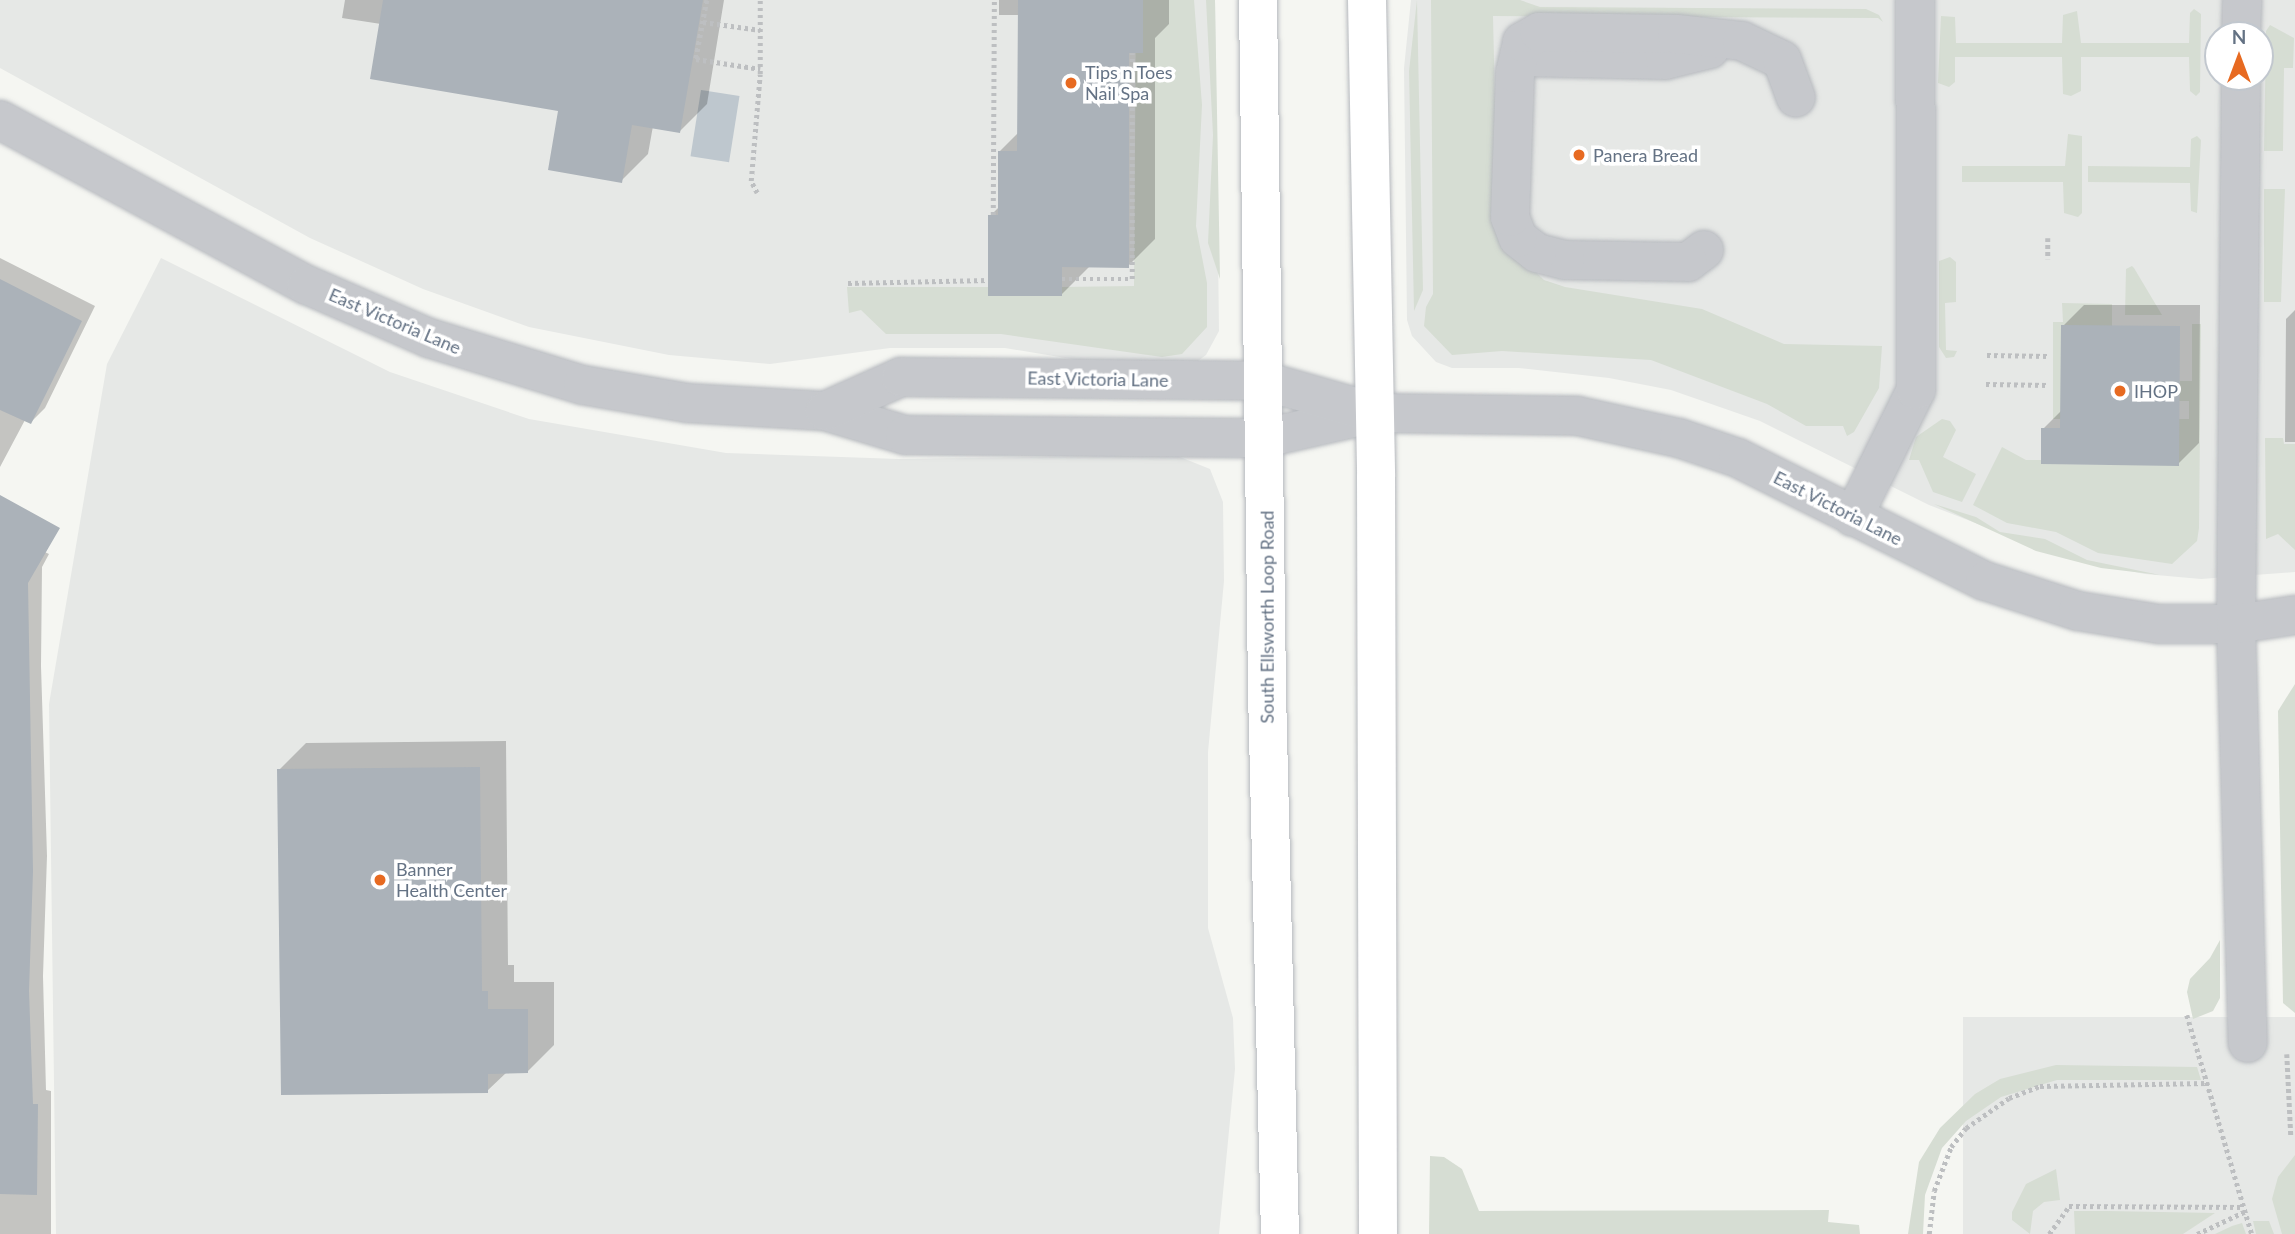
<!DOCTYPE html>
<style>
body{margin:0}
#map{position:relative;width:2295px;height:1234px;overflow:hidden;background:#f5f6f2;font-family:Lato,sans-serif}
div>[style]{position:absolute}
.built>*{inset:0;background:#e6e8e6;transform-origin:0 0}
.green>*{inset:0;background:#d6ddd3}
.water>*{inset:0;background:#bec7ce;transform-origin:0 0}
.shadow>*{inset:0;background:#0003}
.building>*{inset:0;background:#abb2b9}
.path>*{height:4.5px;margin-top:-2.25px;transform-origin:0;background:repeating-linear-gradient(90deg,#bdbfc1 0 3.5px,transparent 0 7px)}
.roads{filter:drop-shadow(0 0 2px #b6b9be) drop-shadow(0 0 2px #b6b9be)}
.minor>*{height:38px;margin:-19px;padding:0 19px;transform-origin:19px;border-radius:19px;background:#c6c8cc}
.major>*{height:38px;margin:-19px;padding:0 19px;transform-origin:19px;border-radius:19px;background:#fff}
.dots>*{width:19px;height:19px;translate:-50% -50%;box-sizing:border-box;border:4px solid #fff;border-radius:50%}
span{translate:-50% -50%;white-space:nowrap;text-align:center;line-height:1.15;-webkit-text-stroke:7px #fff;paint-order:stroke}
.poi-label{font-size:18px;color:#647284}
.left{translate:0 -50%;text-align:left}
.street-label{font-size:18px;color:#647284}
.north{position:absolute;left:2204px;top:21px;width:70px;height:70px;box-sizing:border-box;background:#fff;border:2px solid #c1c7ce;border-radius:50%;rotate:0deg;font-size:19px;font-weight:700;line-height:28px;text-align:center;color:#647284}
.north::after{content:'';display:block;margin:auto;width:24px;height:32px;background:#e76a21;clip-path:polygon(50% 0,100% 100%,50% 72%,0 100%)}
</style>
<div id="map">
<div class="built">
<div style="clip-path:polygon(0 0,1215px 0,1219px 331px,1206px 355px,1191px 366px,1150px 372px,1005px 348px,890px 348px,770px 364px,669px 355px,529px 327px,423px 289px,310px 238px,0 68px)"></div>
<div style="clip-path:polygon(evenodd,1411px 0,2295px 0,2295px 572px,2201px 579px,2145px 574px,2068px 559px,1929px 505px,1760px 421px,1671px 390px,1609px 378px,1519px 368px,1452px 368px,1436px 362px,1412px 336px,1407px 320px,1404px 68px,1411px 0,2218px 35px,2260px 35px,2260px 77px,2218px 77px,2218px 35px)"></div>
<div style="clip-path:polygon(161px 258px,390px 372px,529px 419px,726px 453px,899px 459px,1175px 455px,1210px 469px,1223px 502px,1224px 581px,1208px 752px,1208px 928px,1233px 1018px,1235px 1069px,1219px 1234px,56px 1234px,49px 704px,107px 364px)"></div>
<div style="left:1963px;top:1017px;width:332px;height:217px"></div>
</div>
<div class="green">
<div style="clip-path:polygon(1136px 0,1194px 0,1202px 105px,1196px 226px,1207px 283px,1207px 327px,1182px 354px,1162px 357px,1001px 334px,886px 334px,861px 310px,849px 313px,847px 287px,988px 287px,1062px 296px,1062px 287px,1134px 286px)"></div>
<div style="clip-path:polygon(1206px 0,1215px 0,1220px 279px,1208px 243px,1213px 135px)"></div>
<div style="clip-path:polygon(1417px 0,1423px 290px,1414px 311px,1409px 71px)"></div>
<div style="clip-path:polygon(1431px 0,1520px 0,1540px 7px,1866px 9px,1879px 15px,1883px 22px,1878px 18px,1493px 16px,1498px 236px,1544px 280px,1565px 287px,1702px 309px,1784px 344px,1882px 346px,1879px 388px,1854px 432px,1847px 436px,1843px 426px,1806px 426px,1767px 404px,1651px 360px,1502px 351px,1452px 355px,1424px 326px,1426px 307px,1433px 294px)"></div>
<div style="clip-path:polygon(2194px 9px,2201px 14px,2200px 92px,2196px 96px,2190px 91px,2189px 57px,2081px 57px,2081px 91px,2071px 96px,2063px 94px,2062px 57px,1955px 57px,1955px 82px,1949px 87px,1938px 83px,1941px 16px,1955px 17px,1956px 43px,2062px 43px,2063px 15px,2077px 11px,2081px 43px,2189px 43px,2190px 13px)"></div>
<div style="clip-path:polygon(2270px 25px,2294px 38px,2293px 68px,2284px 68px,2283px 151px,2264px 151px,2266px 31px)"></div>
<div style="clip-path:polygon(2068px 134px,2082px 136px,2082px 213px,2078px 217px,2064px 213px,2063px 182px,1962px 182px,1962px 166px,2065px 166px)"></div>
<div style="clip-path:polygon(2197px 136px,2201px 140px,2197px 213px,2191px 211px,2190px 183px,2088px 182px,2088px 166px,2190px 167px,2191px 139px)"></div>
<div style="clip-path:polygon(2264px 189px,2285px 189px,2281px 302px,2264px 302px)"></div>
<div style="clip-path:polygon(1950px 257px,1956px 262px,1956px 302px,1945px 303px,1946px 350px,1957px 351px,1954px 357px,1946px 358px,1939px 347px,1939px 261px)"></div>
<div style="clip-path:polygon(2132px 266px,2134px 268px,2162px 315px,2125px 315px,2126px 269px)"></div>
<div style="clip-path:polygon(2062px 303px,2112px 304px,2112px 326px,2060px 419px,2053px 419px,2053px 322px,2063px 322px)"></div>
<div style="clip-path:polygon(2192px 324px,2201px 324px,2199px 528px,2197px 541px,2172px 564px,2098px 553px,2056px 532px,2007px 523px,1973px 505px,2002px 447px,2026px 460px,2041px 460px,2041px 464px,2178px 465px,2179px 419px,2189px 419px,2189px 401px,2179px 401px,2180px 381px,2192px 381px)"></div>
<div style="clip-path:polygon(1942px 419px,1950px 421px,1956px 430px,1943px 457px,1976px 474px,1962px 502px,1933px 492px,1919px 460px,1909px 460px,1916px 437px)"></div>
<div style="clip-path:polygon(2265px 438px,2283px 438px,2284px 444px,2295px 444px,2295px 550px,2278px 534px,2266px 539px)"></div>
<div style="clip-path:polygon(1934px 504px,1976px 517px,2000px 532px,2045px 539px,2087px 560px,2160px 575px,2101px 568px,2036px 551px)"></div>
<div style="clip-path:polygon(2295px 684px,2295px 1013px,2283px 1003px,2278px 711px)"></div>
<div style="clip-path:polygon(2220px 940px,2220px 998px,2213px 1011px,2193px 1019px,2187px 992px,2190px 979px,2210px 958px)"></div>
<div style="clip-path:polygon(2056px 1065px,2197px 1067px,2201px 1080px,2057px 1080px,2001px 1097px,1966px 1121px,1942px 1148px,1925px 1195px,1923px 1234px,1908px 1234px,1919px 1162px,1940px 1128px,1975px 1094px,2000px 1079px)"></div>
<div style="clip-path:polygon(2295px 1155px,2295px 1234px,2282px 1234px,2272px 1199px,2278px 1177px)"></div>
<div style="clip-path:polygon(1430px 1156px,1444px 1157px,1462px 1169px,1479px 1211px,1829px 1210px,1828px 1222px,1859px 1225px,1860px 1234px,1429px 1234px)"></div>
<div style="clip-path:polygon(2056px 1169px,2060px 1200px,2044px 1202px,2033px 1211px,2030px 1234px,2012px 1220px,2012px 1212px,2026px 1184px)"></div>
<div style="clip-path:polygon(2074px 1211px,2107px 1211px,2215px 1213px,2183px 1234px,2075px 1234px)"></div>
<div style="clip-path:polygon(2253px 1221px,2269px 1221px,2274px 1234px,2256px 1234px)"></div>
<div style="clip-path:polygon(2242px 1223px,2246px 1234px,2215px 1234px,2232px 1226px)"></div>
</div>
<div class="water">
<div style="left:701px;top:90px;width:39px;height:67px;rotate:9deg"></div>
</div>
<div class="shadow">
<div style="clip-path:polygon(345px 0,724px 0,707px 104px,680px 131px,653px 126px,648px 154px,621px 181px,560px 110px,381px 24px,342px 18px)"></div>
<div style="clip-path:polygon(999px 0,1169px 0,1169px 24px,1155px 38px,1155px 239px,1128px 266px,1089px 267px,1062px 294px,990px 216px,1000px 206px,1000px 151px,1019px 132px,1020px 15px,999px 15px)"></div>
<div style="clip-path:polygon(0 258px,95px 306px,45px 408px,31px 422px,25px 420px,0 467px)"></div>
<div style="clip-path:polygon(2295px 295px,2295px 442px,2285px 442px,2286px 319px,2295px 310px)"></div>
<div style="clip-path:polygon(2084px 305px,2200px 305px,2199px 443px,2178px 464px,2043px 429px,2062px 410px,2063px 326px)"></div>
<div style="clip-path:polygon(0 531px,49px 554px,42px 567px,41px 666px,47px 856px,43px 976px,46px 1090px,51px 1091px,51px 1234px,0 1234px)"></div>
<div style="clip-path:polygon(506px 741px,508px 965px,514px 965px,514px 982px,554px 982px,554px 1045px,527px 1072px,507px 1072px,487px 1091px,279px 770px,306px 743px)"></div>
</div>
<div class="building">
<div style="clip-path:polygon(383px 0,703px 0,680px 133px,632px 125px,622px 183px,548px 170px,558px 111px,370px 79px)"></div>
<div style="clip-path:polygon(1018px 0,1143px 0,1143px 53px,1129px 53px,1129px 268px,1062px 267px,1062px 296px,988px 296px,988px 215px,998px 215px,998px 151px,1017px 151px)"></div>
<div style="clip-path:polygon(0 279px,82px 321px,31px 424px,0 410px)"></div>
<div style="clip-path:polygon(2061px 325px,2180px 326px,2179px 466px,2041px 464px,2041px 428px,2060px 428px)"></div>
<div style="clip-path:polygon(0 495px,60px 528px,28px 583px,33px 871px,29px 991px,33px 1104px,38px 1104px,37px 1195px,0 1194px)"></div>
<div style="clip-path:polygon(480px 767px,482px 991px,488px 991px,488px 1009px,528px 1009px,528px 1073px,488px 1074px,488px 1093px,281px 1095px,277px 769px)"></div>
</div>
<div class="path">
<div style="left:707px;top:0;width:60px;rotate:100.6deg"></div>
<div style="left:696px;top:59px;width:65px;rotate:8.9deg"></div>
<div style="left:703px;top:22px;width:58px;rotate:8deg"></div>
<div style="left:757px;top:193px;width:13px;rotate:-117deg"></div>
<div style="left:751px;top:181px;width:107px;rotate:-85.2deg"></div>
<div style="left:760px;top:74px;width:74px;rotate:-90deg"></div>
<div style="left:993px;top:215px;width:215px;rotate:-89.7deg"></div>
<div style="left:2048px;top:238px;width:21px;rotate:90deg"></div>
<div style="left:1062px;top:279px;width:70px"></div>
<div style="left:1132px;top:279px;width:226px;rotate:-90deg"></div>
<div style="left:848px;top:283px;width:140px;rotate:-1.2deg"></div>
<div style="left:1987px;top:355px;width:61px;rotate:0.9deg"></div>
<div style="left:1986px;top:384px;width:62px;rotate:0.9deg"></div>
<div style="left:2187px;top:1015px;width:228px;rotate:73.5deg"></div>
<div style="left:2287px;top:1054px;width:83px;rotate:87.2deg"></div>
<div style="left:1929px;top:1234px;width:43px;rotate:-83.4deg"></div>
<div style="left:1934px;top:1191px;width:47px;rotate:-68.9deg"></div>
<div style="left:1951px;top:1147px;width:24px;rotate:-52deg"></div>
<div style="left:1966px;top:1128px;width:52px;rotate:-34.9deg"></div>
<div style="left:2009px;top:1098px;width:33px;rotate:-21deg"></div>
<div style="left:2040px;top:1086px;width:167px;rotate:-1deg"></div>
<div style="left:2049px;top:1234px;width:34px;rotate:-54deg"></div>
<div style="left:2069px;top:1206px;width:175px;rotate:0.3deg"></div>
<div style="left:2197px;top:1234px;width:54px;rotate:-25.1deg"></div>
</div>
<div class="roads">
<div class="minor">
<div style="left:2241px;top:35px;width:35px;rotate:-88deg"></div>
<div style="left:1519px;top:57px;width:146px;rotate:1.2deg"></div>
<div style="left:1665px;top:60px;width:46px;rotate:-13.7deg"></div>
<div style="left:2241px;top:77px;width:547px;rotate:90.52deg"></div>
<div style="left:2236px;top:624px;width:419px;rotate:88.4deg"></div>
<div style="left:0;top:120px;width:349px;rotate:28.3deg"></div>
<div style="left:307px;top:285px;width:133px;rotate:23.5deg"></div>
<div style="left:429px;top:338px;width:161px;rotate:17deg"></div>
<div style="left:583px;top:385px;width:106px;rotate:9.8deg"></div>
<div style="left:687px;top:403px;width:138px;rotate:3.3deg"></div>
<div style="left:825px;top:411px;width:84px;rotate:16.7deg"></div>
<div style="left:905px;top:435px;width:360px;rotate:0.5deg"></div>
<div style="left:1265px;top:438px;width:113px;rotate:-12.8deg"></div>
<div style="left:1375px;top:413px;width:203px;rotate:0.8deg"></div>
<div style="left:1578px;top:416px;width:103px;rotate:12.3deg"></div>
<div style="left:1679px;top:438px;width:62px;rotate:18.7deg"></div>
<div style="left:1738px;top:458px;width:276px;rotate:26.5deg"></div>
<div style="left:1985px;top:581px;width:98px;rotate:17.9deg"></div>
<div style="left:2078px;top:611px;width:82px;rotate:9.1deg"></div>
<div style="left:2159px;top:624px;width:77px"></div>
<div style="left:2236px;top:624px;width:60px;rotate:-8.7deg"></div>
<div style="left:1704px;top:250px;width:20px;rotate:143deg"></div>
<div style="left:1688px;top:262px;width:123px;rotate:-179.1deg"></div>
<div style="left:1565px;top:260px;width:29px;rotate:-166deg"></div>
<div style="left:1537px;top:253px;width:24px;rotate:-142deg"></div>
<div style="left:1518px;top:238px;width:22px;rotate:-111deg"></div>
<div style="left:1510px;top:217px;width:144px;rotate:-88deg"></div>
<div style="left:1515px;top:73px;width:32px;rotate:-77deg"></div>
<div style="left:1522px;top:42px;width:20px;rotate:-30deg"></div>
<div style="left:1539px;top:32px;width:138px;rotate:0.8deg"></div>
<div style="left:1677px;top:34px;width:65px;rotate:6.1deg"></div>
<div style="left:1742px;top:41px;width:44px;rotate:25.4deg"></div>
<div style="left:1782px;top:60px;width:40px;rotate:69.8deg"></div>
<div style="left:825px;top:411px;width:83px;rotate:-24.1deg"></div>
<div style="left:901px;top:377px;width:363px;rotate:0.6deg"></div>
<div style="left:1264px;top:381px;width:113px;rotate:15.9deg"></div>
<div style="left:1853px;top:517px;width:142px;rotate:-63.6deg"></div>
<div style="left:1916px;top:390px;width:390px;rotate:-90.1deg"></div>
</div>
<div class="major">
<div style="left:1258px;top:0;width:692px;rotate:89.25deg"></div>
<div style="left:1267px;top:692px;width:542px;rotate:88.63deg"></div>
<div style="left:1367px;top:0;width:476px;rotate:88.9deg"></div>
<div style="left:1376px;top:476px;width:758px;rotate:89.85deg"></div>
</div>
</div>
<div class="dots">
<div style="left:1071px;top:83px;background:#e76a21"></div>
<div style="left:1579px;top:155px;background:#e76a21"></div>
<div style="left:2120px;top:391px;background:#e76a21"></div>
<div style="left:380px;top:880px;background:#e76a21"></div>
</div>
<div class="poi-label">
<span class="left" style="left:1085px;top:83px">Tips n Toes<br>Nail Spa</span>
<span class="left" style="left:1593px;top:155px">Panera Bread</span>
<span class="left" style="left:2134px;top:391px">IHOP</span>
<span class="left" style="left:396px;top:880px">Banner<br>Health Center</span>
</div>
<div class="street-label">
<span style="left:395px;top:321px;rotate:23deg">East Victoria Lane</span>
<span style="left:1098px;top:379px;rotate:1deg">East Victoria Lane</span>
<span style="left:1838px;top:508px;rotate:27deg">East Victoria Lane</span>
<span style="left:1267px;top:617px;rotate:-90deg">South Ellsworth Loop Road</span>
</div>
<div class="north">N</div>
</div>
